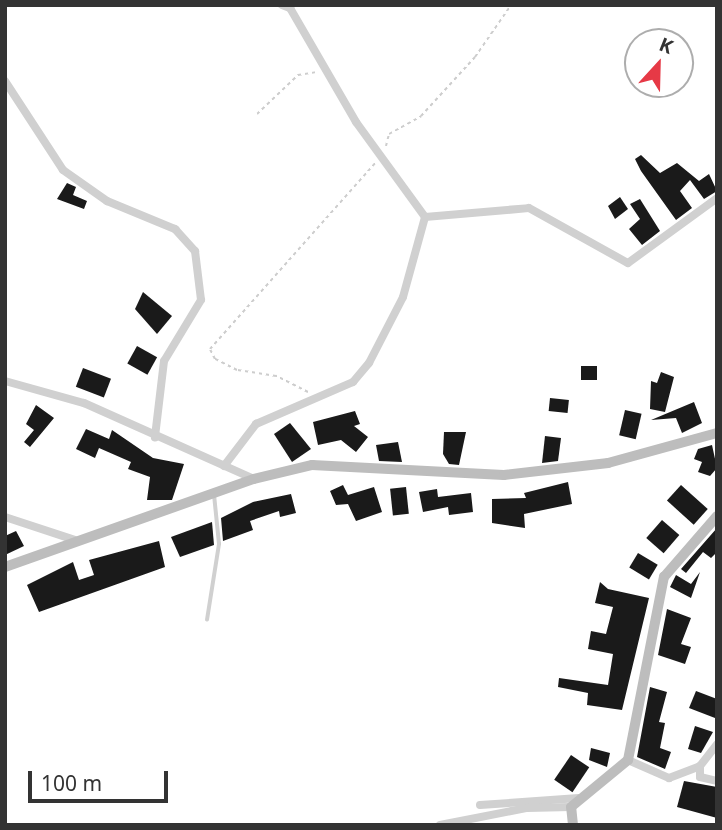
<!DOCTYPE html>
<style>
body{margin:0}
#map{position:relative;width:722px;height:830px;overflow:hidden;background:#fff;font-family:"Noto Sans",sans-serif}
div>[style]{position:absolute}
.building>*{inset:0;background:#1a1a1a;transform-origin:0 0}
.path>*{height:2px;margin-top:-1px;transform-origin:0;background:repeating-linear-gradient(90deg,#cdcdcd 0 3.5px,transparent 0 7px)}
.lane>*{height:3.5px;margin:-1.75px;padding:0 1.75px;transform-origin:1.75px;border-radius:1.75px;background:#d0d0d0}
.street>*{height:8px;margin:-4px;padding:0 4px;transform-origin:4px;border-radius:4px;background:#d0d0d0}
.secondary>*{height:10px;margin:-5px;padding:0 5px;transform-origin:5px;border-radius:5px;background:#bdbdbd}
span{translate:-50% -50%;white-space:nowrap;text-align:center;line-height:1.15;-webkit-text-stroke:7px #fff;paint-order:stroke}
.frame{position:absolute;inset:0;border:7px solid #333;pointer-events:none}
.north{position:absolute;left:624px;top:28px;width:70px;height:70px;box-sizing:border-box;background:#fff;border:2px solid #adadad;border-radius:50%;rotate:22deg;font-size:19px;font-weight:700;line-height:28px;text-align:center;color:#333}
.north::after{content:'';display:block;margin:auto;width:24px;height:32px;background:#e63946;clip-path:polygon(50% 0,100% 100%,50% 72%,0 100%)}
.scale{position:absolute;left:28px;top:771px;width:140px;height:32px;box-sizing:border-box;border:4px solid #333;border-top:0;padding-left:9px;font-size:21px;line-height:24px;white-space:nowrap;color:#333;-webkit-text-stroke:5px #fff;paint-order:stroke}
</style>
<div id="map">
<div class="building">
<div style="clip-path:polygon(641px 155px,660px 173px,677px 163px,699px 181px,709px 174px,717px 191px,704px 199px,690px 180px,680px 191px,692px 208px,676px 220px,641px 171px,635px 159px)"></div>
<div style="clip-path:polygon(67px 183px,76px 187px,73px 195px,87px 201px,84px 209px,57px 199px)"></div>
<div style="clip-path:polygon(620px 197px,628px 209px,615px 219px,608px 206px)"></div>
<div style="clip-path:polygon(640px 199px,660px 231px,642px 245px,629px 229px,640px 219px,630px 204px)"></div>
<div style="clip-path:polygon(143px 292px,172px 316px,157px 334px,135px 309px)"></div>
<div style="left:137px;top:346px;width:23px;height:20px;rotate:29deg"></div>
<div style="left:581px;top:366px;width:16px;height:14px"></div>
<div style="left:83px;top:368px;width:30px;height:20px;rotate:21deg"></div>
<div style="clip-path:polygon(661px 372px,674px 377px,665px 412px,650px 409px,651px 381px,657px 383px)"></div>
<div style="left:550px;top:398px;width:19px;height:13px;rotate:6deg"></div>
<div style="clip-path:polygon(694px 402px,702px 423px,682px 433px,676px 418px,651px 420px)"></div>
<div style="clip-path:polygon(36px 405px,54px 418px,30px 447px,24px 442px,34px 430px,26px 424px)"></div>
<div style="left:625px;top:410px;width:17px;height:26px;rotate:13deg"></div>
<div style="clip-path:polygon(355px 411px,360px 424px,354px 426px,368px 437px,356px 452px,341px 440px,318px 445px,313px 422px)"></div>
<div style="clip-path:polygon(290px 423px,311px 449px,292px 462px,274px 434px)"></div>
<div style="clip-path:polygon(86px 429px,109px 439px,112px 430px,153px 458px,184px 464px,172px 500px,147px 500px,150px 477px,128px 469px,131px 462px,99px 448px,95px 458px,76px 449px)"></div>
<div style="clip-path:polygon(444px 432px,466px 432px,459px 465px,449px 464px,443px 454px)"></div>
<div style="clip-path:polygon(545px 436px,561px 438px,558px 461px,542px 463px)"></div>
<div style="clip-path:polygon(398px 442px,402px 462px,379px 461px,376px 445px)"></div>
<div style="clip-path:polygon(712px 445px,717px 468px,710px 476px,698px 472px,702px 462px,694px 459px,698px 449px)"></div>
<div style="clip-path:polygon(568px 482px,572px 504px,524px 514px,525px 528px,492px 523px,492px 499px,526px 498px,524px 493px)"></div>
<div style="clip-path:polygon(343px 485px,348px 495px,374px 487px,382px 512px,356px 521px,348px 504px,336px 505px,330px 491px)"></div>
<div style="left:681px;top:485px;width:36px;height:21px;rotate:42deg"></div>
<div style="left:406px;top:487px;width:27px;height:16px;rotate:84deg"></div>
<div style="clip-path:polygon(437px 489px,438px 497px,471px 493px,473px 512px,449px 515px,448px 507px,423px 512px,419px 492px)"></div>
<div style="clip-path:polygon(291px 494px,296px 513px,280px 517px,279px 511px,250px 521px,253px 530px,223px 541px,221px 518px,253px 502px)"></div>
<div style="left:662px;top:520px;width:23px;height:24px;rotate:41deg"></div>
<div style="clip-path:polygon(212px 522px,214px 545px,180px 557px,171px 537px)"></div>
<div style="clip-path:polygon(717px 528px,717px 552px,711px 558px,703px 552px,686px 573px,681px 569px)"></div>
<div style="clip-path:polygon(16px 531px,24px 546px,5px 555px,5px 536px)"></div>
<div style="clip-path:polygon(159px 541px,165px 567px,39px 612px,27px 585px,73px 562px,79px 580px,94px 575px,89px 560px)"></div>
<div style="left:638px;top:553px;width:23px;height:17px;rotate:31deg"></div>
<div style="clip-path:polygon(700px 572px,691px 598px,670px 587px,676px 575px,691px 584px)"></div>
<div style="clip-path:polygon(600px 582px,608px 589px,649px 598px,622px 710px,587px 705px,588px 693px,558px 687px,559px 678px,608px 685px,613px 654px,588px 649px,591px 631px,606px 634px,613px 607px,595px 603px)"></div>
<div style="clip-path:polygon(667px 609px,691px 618px,681px 644px,691px 647px,685px 664px,658px 655px)"></div>
<div style="clip-path:polygon(650px 687px,667px 692px,659px 722px,665px 723px,660px 748px,671px 752px,665px 769px,637px 757px)"></div>
<div style="clip-path:polygon(696px 691px,717px 699px,715px 718px,689px 708px)"></div>
<div style="clip-path:polygon(695px 726px,713px 732px,701px 753px,688px 749px)"></div>
<div style="clip-path:polygon(591px 748px,610px 753px,607px 767px,589px 760px)"></div>
<div style="left:571px;top:755px;width:22px;height:30px;rotate:34deg"></div>
<div style="clip-path:polygon(684px 781px,717px 787px,717px 818px,677px 807px)"></div>
</div>
<div class="path">
<div style="left:257px;top:114px;width:57px;rotate:-43.6deg"></div>
<div style="left:298px;top:75px;width:20px;rotate:-9deg"></div>
<div style="left:386px;top:146px;width:12px;rotate:-76deg"></div>
<div style="left:389px;top:134px;width:37px;rotate:-29deg"></div>
<div style="left:421px;top:116px;width:80px;rotate:-47.5deg"></div>
<div style="left:475px;top:57px;width:63px;rotate:-55.3deg"></div>
<div style="left:308px;top:392px;width:36px;rotate:-153deg"></div>
<div style="left:276px;top:376px;width:39px;rotate:-171deg"></div>
<div style="left:237px;top:370px;width:25px;rotate:-153deg"></div>
<div style="left:215px;top:359px;width:11px;rotate:-117deg"></div>
<div style="left:210px;top:349px;width:250px;rotate:-48.4deg"></div>
</div>
<div class="lane">
<div style="left:207px;top:620px;width:77px;rotate:-81deg"></div>
<div style="left:219px;top:544px;width:49px;rotate:-95.8deg"></div>
</div>
<div class="street">
<div style="left:282px;top:5px;width:9px;rotate:21deg"></div>
<div style="left:290px;top:8px;width:132px;rotate:59.9deg"></div>
<div style="left:356px;top:122px;width:117px;rotate:54deg"></div>
<div style="left:5px;top:81px;width:106px;rotate:56.9deg"></div>
<div style="left:63px;top:170px;width:54px;rotate:35.2deg"></div>
<div style="left:107px;top:201px;width:74px;rotate:22.4deg"></div>
<div style="left:175px;top:229px;width:30px;rotate:48deg"></div>
<div style="left:195px;top:251px;width:49px;rotate:83deg"></div>
<div style="left:201px;top:300px;width:71px;rotate:121.2deg"></div>
<div style="left:164px;top:361px;width:77px;rotate:96.8deg"></div>
<div style="left:425px;top:217px;width:104px;rotate:-4.9deg"></div>
<div style="left:529px;top:208px;width:113px;rotate:29.1deg"></div>
<div style="left:628px;top:263px;width:110px;rotate:-36.1deg"></div>
<div style="left:5px;top:381px;width:82px;rotate:15.6deg"></div>
<div style="left:84px;top:403px;width:186px;rotate:24.1deg"></div>
<div style="left:224px;top:466px;width:53px;rotate:-52.7deg"></div>
<div style="left:256px;top:424px;width:106px;rotate:-23.4deg"></div>
<div style="left:353px;top:382px;width:25px;rotate:-50deg"></div>
<div style="left:369px;top:363px;width:74px;rotate:-62.7deg"></div>
<div style="left:403px;top:297px;width:83px;rotate:-74.6deg"></div>
<div style="left:5px;top:517px;width:74px;rotate:18.2deg"></div>
<div style="left:628px;top:760px;width:45px;rotate:23.7deg"></div>
<div style="left:669px;top:778px;width:33px;rotate:-21deg"></div>
<div style="left:700px;top:766px;width:28px;rotate:-52deg"></div>
<div style="left:700px;top:766px;width:11px;rotate:90deg"></div>
<div style="left:700px;top:777px;width:17px;rotate:13deg"></div>
<div style="left:480px;top:805px;width:99px;rotate:-4deg"></div>
<div style="left:440px;top:825px;width:89px;rotate:-11.1deg"></div>
<div style="left:527px;top:808px;width:44px;rotate:-1.3deg"></div>
</div>
<div class="secondary">
<div style="left:5px;top:567px;width:264px;rotate:-19.5deg"></div>
<div style="left:254px;top:479px;width:60px;rotate:-13.6deg"></div>
<div style="left:312px;top:465px;width:192px;rotate:3deg"></div>
<div style="left:504px;top:475px;width:105px;rotate:-6.6deg"></div>
<div style="left:608px;top:463px;width:113px;rotate:-15.4deg"></div>
<div style="left:573px;top:825px;width:18px;rotate:-96deg"></div>
<div style="left:571px;top:807px;width:74px;rotate:-39.5deg"></div>
<div style="left:628px;top:760px;width:187px;rotate:-78.9deg"></div>
<div style="left:664px;top:577px;width:81px;rotate:-49deg"></div>
</div>
<div class="frame"></div>
<div class="north">K</div>
<div class="scale">100 m</div>
</div>
